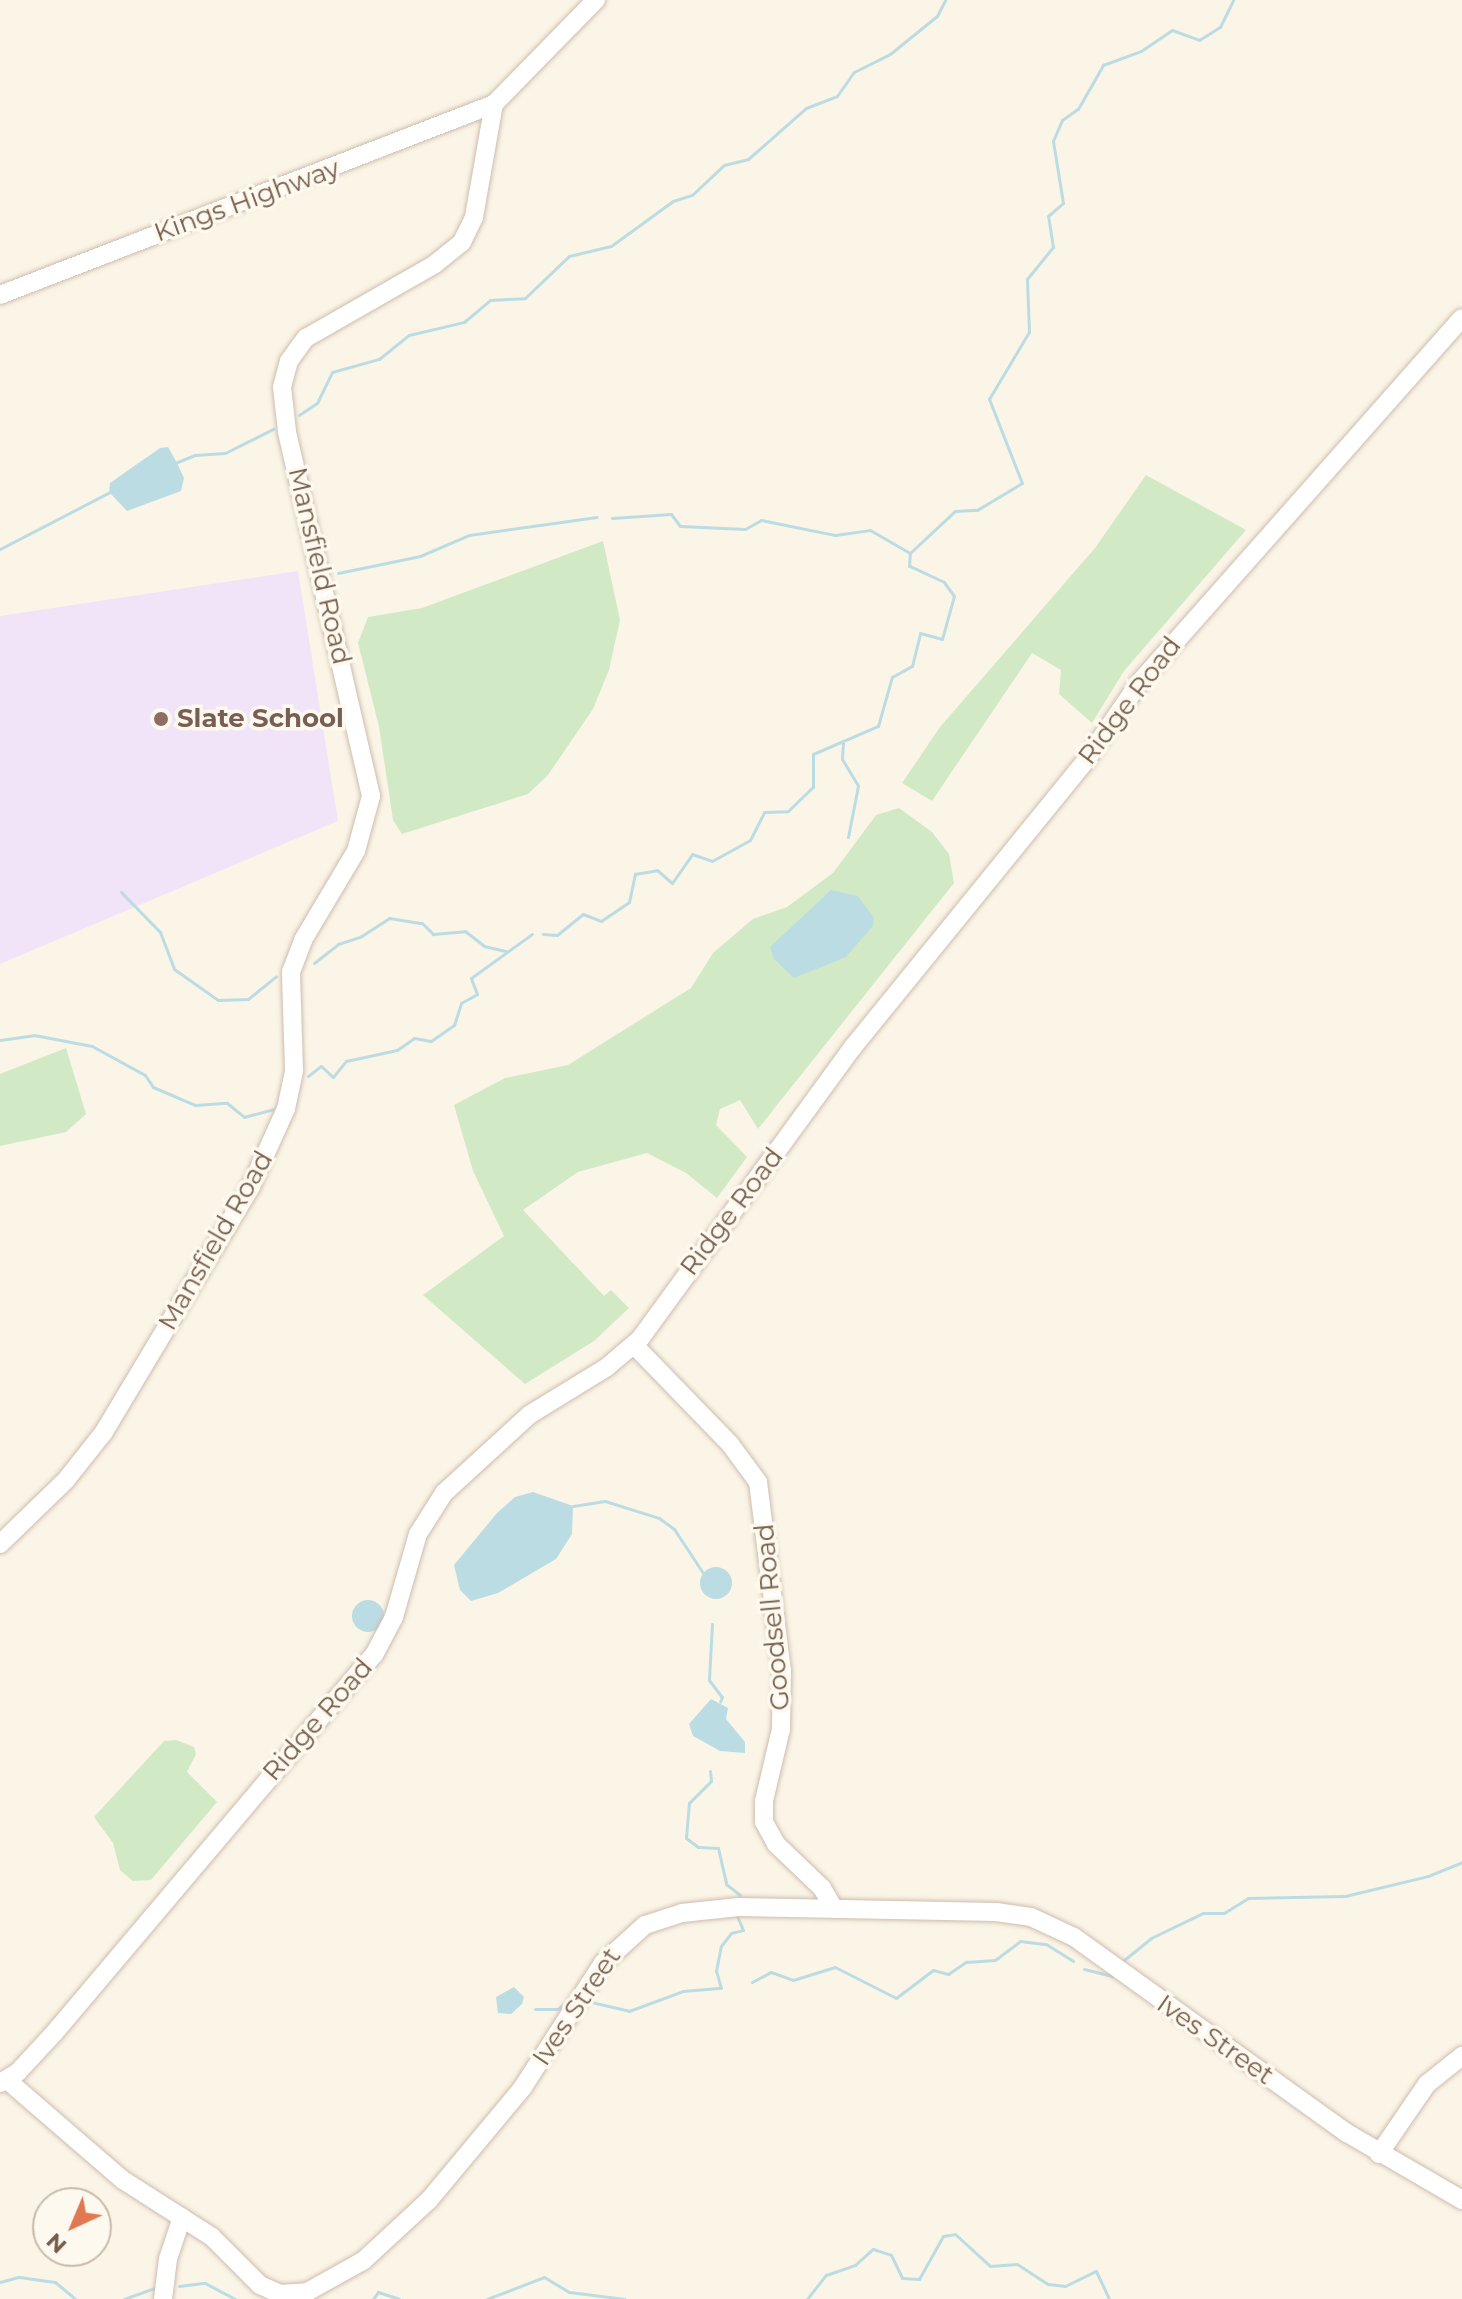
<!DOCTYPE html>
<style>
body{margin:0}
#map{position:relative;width:1462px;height:2299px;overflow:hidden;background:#fbf5e7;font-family:Montserrat,sans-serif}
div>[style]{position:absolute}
.education>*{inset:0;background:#f2e4f8}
.green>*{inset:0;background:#d2e9c6}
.water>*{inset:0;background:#bcdce4}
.round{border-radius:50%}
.stream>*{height:3px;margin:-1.5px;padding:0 1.5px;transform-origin:1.5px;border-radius:1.5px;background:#bcdce4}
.roads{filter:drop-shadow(0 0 2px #cdbdae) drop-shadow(0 0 2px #cdbdae)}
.minor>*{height:18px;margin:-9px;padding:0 9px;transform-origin:9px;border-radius:9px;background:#fff}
.dots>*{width:22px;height:22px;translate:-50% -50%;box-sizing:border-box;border:4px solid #fef9ee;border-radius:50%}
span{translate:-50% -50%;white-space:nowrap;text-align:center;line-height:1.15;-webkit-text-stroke:7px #fef9ee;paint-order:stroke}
.street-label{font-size:26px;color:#745d4c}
.education-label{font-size:26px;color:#785e54;font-weight:700}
.left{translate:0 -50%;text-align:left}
.north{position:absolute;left:32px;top:2187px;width:80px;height:80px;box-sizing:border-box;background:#fef9ee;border:2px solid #c7bbad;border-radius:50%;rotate:224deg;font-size:22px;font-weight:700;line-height:32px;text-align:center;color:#745d4c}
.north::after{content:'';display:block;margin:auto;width:28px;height:36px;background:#e07952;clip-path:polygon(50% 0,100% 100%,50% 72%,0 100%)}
</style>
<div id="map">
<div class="education">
<div style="clip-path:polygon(298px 571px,338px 821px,0 964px,0 616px)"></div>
</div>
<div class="green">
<div style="clip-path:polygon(1146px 475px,1246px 530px,1124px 671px,1092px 723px,1059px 694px,1061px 670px,1032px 653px,932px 801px,902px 783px,940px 727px,1095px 548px)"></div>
<div style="clip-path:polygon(603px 541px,620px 620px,609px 670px,593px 709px,548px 775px,528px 794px,402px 834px,393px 820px,379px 727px,358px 643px,368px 617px,422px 608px)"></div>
<div style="clip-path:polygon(899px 808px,932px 832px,949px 854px,954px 883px,758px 1129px,740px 1100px,720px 1109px,716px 1125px,747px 1157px,717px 1198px,686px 1173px,647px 1153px,578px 1172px,523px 1210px,604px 1296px,611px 1290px,629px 1308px,594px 1341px,525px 1384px,423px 1295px,504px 1236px,473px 1171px,454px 1105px,505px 1078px,568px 1065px,691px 988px,713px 953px,753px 919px,787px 907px,833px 873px,876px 815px)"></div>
<div style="clip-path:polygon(66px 1048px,86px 1114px,66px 1132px,0 1146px,0 1074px)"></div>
<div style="clip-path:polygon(176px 1740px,194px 1747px,196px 1754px,187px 1772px,217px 1802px,151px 1880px,133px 1881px,120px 1870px,113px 1843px,94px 1817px,164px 1741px)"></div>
</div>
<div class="water">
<div style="clip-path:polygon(160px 448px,168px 447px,177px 463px,184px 478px,181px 491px,127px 511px,109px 492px,110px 483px)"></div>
<div style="clip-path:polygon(831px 890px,858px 896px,874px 918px,873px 926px,846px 957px,794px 978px,774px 959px,770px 947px)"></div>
<div style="clip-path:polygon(533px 1492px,573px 1506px,572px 1534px,556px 1559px,498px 1593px,471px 1601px,460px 1590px,454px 1565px,497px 1513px,515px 1497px)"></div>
<div class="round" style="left:700px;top:1567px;width:32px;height:32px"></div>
<div class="round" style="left:352px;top:1600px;width:32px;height:32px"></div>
<div style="clip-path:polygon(711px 1699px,728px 1708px,726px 1719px,745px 1742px,745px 1753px,720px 1751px,693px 1736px,689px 1724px)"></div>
<div style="clip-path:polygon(514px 1987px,524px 1997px,522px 2004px,511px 2014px,498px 2013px,496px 1997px)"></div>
</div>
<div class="stream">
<div style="left:299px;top:415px;width:22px;rotate:-34deg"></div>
<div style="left:317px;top:403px;width:34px;rotate:-64deg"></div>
<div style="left:332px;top:372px;width:49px;rotate:-15.5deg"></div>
<div style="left:379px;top:359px;width:38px;rotate:-39deg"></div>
<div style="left:409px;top:335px;width:57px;rotate:-13.3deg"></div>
<div style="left:464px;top:322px;width:34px;rotate:-40deg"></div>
<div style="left:490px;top:300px;width:35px;rotate:-3deg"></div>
<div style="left:525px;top:298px;width:61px;rotate:-43.7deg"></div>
<div style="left:569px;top:256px;width:43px;rotate:-13.4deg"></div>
<div style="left:611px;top:246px;width:77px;rotate:-36deg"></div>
<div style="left:673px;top:201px;width:20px;rotate:-18deg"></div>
<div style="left:692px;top:195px;width:44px;rotate:-43.2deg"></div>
<div style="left:724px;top:165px;width:25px;rotate:-14deg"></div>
<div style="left:748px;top:159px;width:77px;rotate:-41.3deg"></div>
<div style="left:806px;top:108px;width:33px;rotate:-21deg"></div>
<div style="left:837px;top:96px;width:29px;rotate:-55deg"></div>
<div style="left:854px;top:72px;width:40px;rotate:-26.6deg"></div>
<div style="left:890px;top:54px;width:60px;rotate:-39deg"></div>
<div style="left:937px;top:16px;width:18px;rotate:-63deg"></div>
<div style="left:175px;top:463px;width:22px;rotate:-22deg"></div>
<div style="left:195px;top:455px;width:30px;rotate:-4deg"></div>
<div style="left:225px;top:453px;width:54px;rotate:-26.6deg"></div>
<div style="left:612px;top:518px;width:59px;rotate:-3.9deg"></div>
<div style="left:671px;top:514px;width:15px;rotate:53deg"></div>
<div style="left:680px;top:526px;width:65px;rotate:2.6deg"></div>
<div style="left:745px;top:529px;width:18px;rotate:-29deg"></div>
<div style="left:761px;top:520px;width:76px;rotate:11.5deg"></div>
<div style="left:835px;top:535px;width:35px;rotate:-8deg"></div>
<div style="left:870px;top:530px;width:46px;rotate:29.9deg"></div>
<div style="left:0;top:549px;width:124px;rotate:-27.4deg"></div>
<div style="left:338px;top:573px;width:84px;rotate:-11.7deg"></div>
<div style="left:420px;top:556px;width:53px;rotate:-23.2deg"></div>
<div style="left:469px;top:535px;width:129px;rotate:-8deg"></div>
<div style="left:843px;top:743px;width:16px;rotate:94deg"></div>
<div style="left:842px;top:759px;width:31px;rotate:59deg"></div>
<div style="left:858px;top:786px;width:52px;rotate:101.1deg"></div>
<div style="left:121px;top:892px;width:56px;rotate:45.7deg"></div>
<div style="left:160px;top:932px;width:40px;rotate:69deg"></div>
<div style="left:174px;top:969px;width:54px;rotate:35.2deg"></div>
<div style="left:218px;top:1000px;width:30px;rotate:-2deg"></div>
<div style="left:248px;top:999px;width:36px;rotate:-39deg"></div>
<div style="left:543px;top:934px;width:14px;rotate:4deg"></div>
<div style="left:557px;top:935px;width:33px;rotate:-39deg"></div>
<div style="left:583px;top:914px;width:19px;rotate:21deg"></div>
<div style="left:601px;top:921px;width:34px;rotate:-34deg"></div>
<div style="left:629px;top:902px;width:29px;rotate:-78deg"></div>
<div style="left:635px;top:874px;width:22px;rotate:-10deg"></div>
<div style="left:657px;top:870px;width:20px;rotate:41deg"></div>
<div style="left:672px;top:883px;width:35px;rotate:-55deg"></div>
<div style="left:692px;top:854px;width:21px;rotate:19deg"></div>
<div style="left:712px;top:861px;width:43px;rotate:-28.9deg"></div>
<div style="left:750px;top:840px;width:31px;rotate:-63deg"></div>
<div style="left:764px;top:812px;width:24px;rotate:-2deg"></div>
<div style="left:788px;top:811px;width:35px;rotate:-44deg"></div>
<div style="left:813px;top:787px;width:33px;rotate:-90deg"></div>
<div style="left:813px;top:754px;width:71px;rotate:-23.3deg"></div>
<div style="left:878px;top:726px;width:51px;rotate:-74.1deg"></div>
<div style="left:892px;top:677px;width:23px;rotate:-29deg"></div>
<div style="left:912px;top:666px;width:34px;rotate:-76deg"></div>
<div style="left:920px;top:633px;width:23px;rotate:15deg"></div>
<div style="left:942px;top:639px;width:45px;rotate:-74.4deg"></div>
<div style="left:954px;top:596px;width:17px;rotate:-126deg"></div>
<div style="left:944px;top:582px;width:38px;rotate:-155deg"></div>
<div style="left:909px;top:566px;width:13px;rotate:-86deg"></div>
<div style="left:910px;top:553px;width:62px;rotate:-43deg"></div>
<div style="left:955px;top:511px;width:22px;rotate:-3deg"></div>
<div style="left:977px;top:510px;width:52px;rotate:-31deg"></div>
<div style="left:1022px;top:483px;width:90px;rotate:-111.4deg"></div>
<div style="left:989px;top:399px;width:78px;rotate:-59.2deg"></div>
<div style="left:1029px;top:332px;width:53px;rotate:-92.2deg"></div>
<div style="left:1027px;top:279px;width:41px;rotate:-50.9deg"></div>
<div style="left:1053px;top:247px;width:31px;rotate:-99deg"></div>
<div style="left:1048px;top:216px;width:20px;rotate:-41deg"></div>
<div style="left:1063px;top:203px;width:63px;rotate:-99.2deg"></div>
<div style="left:1053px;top:141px;width:23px;rotate:-67deg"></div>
<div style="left:1062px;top:120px;width:19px;rotate:-35deg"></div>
<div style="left:1078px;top:109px;width:51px;rotate:-60.4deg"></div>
<div style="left:1103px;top:65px;width:40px;rotate:-20.2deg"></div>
<div style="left:1141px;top:51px;width:37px;rotate:-34deg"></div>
<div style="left:1172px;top:30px;width:29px;rotate:20deg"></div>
<div style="left:1199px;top:40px;width:25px;rotate:-32deg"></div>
<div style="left:1220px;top:27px;width:30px;rotate:-64deg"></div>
<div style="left:314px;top:963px;width:31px;rotate:-38deg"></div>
<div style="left:338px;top:944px;width:23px;rotate:-18deg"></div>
<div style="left:360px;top:937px;width:35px;rotate:-33deg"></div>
<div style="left:389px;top:918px;width:33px;rotate:9deg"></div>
<div style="left:422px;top:923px;width:16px;rotate:45deg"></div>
<div style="left:433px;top:934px;width:32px;rotate:-5deg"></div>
<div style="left:465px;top:931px;width:24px;rotate:38deg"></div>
<div style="left:484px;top:946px;width:23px;rotate:13deg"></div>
<div style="left:0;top:1040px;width:34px;rotate:-8deg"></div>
<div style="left:34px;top:1035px;width:59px;rotate:10.7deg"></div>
<div style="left:92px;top:1046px;width:60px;rotate:28.7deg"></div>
<div style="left:145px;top:1075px;width:14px;rotate:56deg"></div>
<div style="left:153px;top:1087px;width:46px;rotate:23.2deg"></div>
<div style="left:195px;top:1105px;width:32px;rotate:-4deg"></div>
<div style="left:227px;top:1103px;width:22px;rotate:39deg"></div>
<div style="left:244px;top:1117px;width:30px;rotate:-15deg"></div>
<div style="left:308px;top:1076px;width:16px;rotate:-38deg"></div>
<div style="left:321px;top:1066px;width:16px;rotate:43deg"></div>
<div style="left:333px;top:1077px;width:21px;rotate:-51deg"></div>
<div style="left:346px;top:1061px;width:52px;rotate:-12.2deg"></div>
<div style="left:397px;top:1050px;width:21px;rotate:-35deg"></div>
<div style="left:414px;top:1038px;width:17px;rotate:10deg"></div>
<div style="left:431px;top:1041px;width:28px;rotate:-35deg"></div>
<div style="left:454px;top:1025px;width:23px;rotate:-72deg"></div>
<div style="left:461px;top:1003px;width:18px;rotate:-29deg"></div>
<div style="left:477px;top:994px;width:17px;rotate:-111deg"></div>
<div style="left:471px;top:978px;width:75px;rotate:-35.8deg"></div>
<div style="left:573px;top:1506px;width:32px;rotate:-9deg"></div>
<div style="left:605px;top:1501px;width:57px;rotate:17.5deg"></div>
<div style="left:659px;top:1518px;width:19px;rotate:36deg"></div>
<div style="left:674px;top:1529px;width:56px;rotate:56.6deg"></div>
<div style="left:712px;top:1624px;width:56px;rotate:93.1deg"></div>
<div style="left:709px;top:1680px;width:21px;rotate:53deg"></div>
<div style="left:722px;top:1697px;width:5px;rotate:112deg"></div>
<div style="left:710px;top:1771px;width:10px;rotate:84deg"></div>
<div style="left:711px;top:1781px;width:31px;rotate:135deg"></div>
<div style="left:689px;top:1803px;width:35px;rotate:95deg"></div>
<div style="left:686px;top:1838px;width:15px;rotate:37deg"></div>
<div style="left:698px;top:1847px;width:20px;rotate:3deg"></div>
<div style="left:718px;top:1848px;width:37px;rotate:77deg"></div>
<div style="left:726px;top:1884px;width:18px;rotate:38deg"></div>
<div style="left:1124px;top:1960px;width:35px;rotate:-39deg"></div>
<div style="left:1151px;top:1938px;width:58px;rotate:-25.7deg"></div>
<div style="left:1203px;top:1913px;width:21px"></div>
<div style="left:1224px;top:1913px;width:28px;rotate:-32deg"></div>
<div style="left:1248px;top:1898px;width:97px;rotate:-1.2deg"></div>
<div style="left:1345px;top:1896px;width:85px;rotate:-13.5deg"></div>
<div style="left:1428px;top:1876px;width:37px;rotate:-22deg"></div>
<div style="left:1084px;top:1969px;width:29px;rotate:14deg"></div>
<div style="left:752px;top:1982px;width:21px;rotate:-28deg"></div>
<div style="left:771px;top:1972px;width:23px;rotate:20deg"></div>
<div style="left:793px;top:1980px;width:44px;rotate:-17.2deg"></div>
<div style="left:835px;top:1967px;width:68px;rotate:26.9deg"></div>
<div style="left:896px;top:1998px;width:46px;rotate:-37.1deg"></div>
<div style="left:933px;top:1970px;width:16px;rotate:15deg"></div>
<div style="left:948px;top:1974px;width:22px;rotate:-34deg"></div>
<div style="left:966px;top:1962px;width:29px;rotate:-4deg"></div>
<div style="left:995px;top:1960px;width:31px;rotate:-37deg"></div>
<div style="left:1020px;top:1941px;width:26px;rotate:7deg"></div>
<div style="left:1046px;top:1944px;width:32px;rotate:32deg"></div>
<div style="left:591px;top:2002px;width:39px;rotate:13deg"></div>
<div style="left:629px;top:2011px;width:58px;rotate:-20.3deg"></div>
<div style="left:683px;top:1991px;width:38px;rotate:-5deg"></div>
<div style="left:721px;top:1988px;width:18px;rotate:-106deg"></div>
<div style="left:716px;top:1971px;width:25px;rotate:-79deg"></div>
<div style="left:721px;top:1946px;width:16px;rotate:-52deg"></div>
<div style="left:731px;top:1933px;width:12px;rotate:-14deg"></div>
<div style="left:743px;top:1930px;width:15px;rotate:-113deg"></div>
<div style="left:535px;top:2009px;width:23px"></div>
<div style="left:558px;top:2009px;width:21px;rotate:-45deg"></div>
<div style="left:0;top:2282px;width:20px;rotate:-15deg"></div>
<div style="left:19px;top:2277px;width:36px;rotate:8deg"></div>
<div style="left:55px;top:2282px;width:26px;rotate:40deg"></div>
<div style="left:179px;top:2286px;width:26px;rotate:-7deg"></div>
<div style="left:205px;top:2283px;width:34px;rotate:28deg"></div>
<div style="left:124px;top:2299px;width:32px;rotate:-20deg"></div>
<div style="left:373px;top:2299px;width:9px;rotate:-54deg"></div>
<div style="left:378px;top:2292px;width:22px;rotate:18deg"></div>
<div style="left:487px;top:2299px;width:61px;rotate:-21.1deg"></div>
<div style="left:544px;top:2277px;width:29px;rotate:31deg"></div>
<div style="left:569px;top:2292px;width:56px;rotate:7.1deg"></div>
<div style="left:807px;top:2299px;width:31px;rotate:-52deg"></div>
<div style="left:826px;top:2275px;width:31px;rotate:-19deg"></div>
<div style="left:855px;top:2265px;width:24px;rotate:-42deg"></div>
<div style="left:873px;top:2249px;width:19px;rotate:18deg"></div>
<div style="left:891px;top:2255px;width:25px;rotate:64deg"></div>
<div style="left:902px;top:2278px;width:17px;rotate:3deg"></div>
<div style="left:919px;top:2279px;width:49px;rotate:-60.8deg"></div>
<div style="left:943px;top:2236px;width:12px;rotate:-9deg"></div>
<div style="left:955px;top:2234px;width:47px;rotate:42.4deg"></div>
<div style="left:990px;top:2266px;width:27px;rotate:-4deg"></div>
<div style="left:1017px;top:2264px;width:37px;rotate:33deg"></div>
<div style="left:1048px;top:2284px;width:17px;rotate:7deg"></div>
<div style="left:1065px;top:2286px;width:34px;rotate:-26deg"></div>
<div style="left:1096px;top:2271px;width:31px;rotate:65deg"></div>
</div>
<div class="roads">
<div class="minor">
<div style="left:0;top:295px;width:530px;rotate:-21.14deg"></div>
<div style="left:494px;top:104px;width:146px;rotate:-45.6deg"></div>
<div style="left:634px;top:1345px;width:138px;rotate:45.9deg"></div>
<div style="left:730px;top:1444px;width:47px;rotate:53.6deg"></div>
<div style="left:758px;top:1482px;width:191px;rotate:82.8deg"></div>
<div style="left:782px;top:1671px;width:58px;rotate:91deg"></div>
<div style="left:781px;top:1729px;width:74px;rotate:103.3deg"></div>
<div style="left:764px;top:1801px;width:21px;rotate:90deg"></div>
<div style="left:764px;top:1822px;width:25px;rotate:61deg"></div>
<div style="left:776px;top:1844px;width:64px;rotate:43.7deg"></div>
<div style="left:822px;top:1888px;width:24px;rotate:60deg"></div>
<div style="left:0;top:1544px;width:92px;rotate:-44.1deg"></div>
<div style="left:66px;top:1480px;width:61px;rotate:-51.6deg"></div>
<div style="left:104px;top:1432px;width:287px;rotate:-59.1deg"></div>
<div style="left:251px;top:1186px;width:85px;rotate:-65.6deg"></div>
<div style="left:286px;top:1109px;width:40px;rotate:-78deg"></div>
<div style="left:294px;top:1070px;width:98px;rotate:-91.8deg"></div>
<div style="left:291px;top:972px;width:34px;rotate:-69deg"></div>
<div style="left:303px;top:940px;width:104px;rotate:-59.2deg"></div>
<div style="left:356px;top:851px;width:57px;rotate:-74.7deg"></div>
<div style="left:371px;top:796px;width:375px;rotate:-103deg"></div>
<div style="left:287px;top:431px;width:44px;rotate:-96.5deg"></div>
<div style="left:282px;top:387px;width:27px;rotate:-75deg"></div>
<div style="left:289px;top:361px;width:29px;rotate:-54deg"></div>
<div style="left:306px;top:338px;width:149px;rotate:-29.8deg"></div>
<div style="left:435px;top:264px;width:35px;rotate:-39deg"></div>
<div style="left:462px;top:242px;width:28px;rotate:-64deg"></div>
<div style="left:474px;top:217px;width:115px;rotate:-80deg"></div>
<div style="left:7px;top:2080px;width:153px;rotate:40.8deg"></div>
<div style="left:123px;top:2180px;width:106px;rotate:32.6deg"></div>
<div style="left:212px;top:2237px;width:68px;rotate:45deg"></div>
<div style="left:260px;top:2285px;width:22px;rotate:24deg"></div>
<div style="left:280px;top:2294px;width:27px;rotate:-4deg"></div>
<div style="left:307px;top:2292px;width:64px;rotate:-29deg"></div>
<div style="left:363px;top:2261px;width:90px;rotate:-42.7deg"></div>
<div style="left:429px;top:2200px;width:147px;rotate:-50.2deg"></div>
<div style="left:523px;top:2087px;width:148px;rotate:-57.2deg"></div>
<div style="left:603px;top:1963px;width:57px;rotate:-42.1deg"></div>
<div style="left:645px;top:1925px;width:39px;rotate:-18deg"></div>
<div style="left:682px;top:1913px;width:57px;rotate:-6deg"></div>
<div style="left:739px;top:1907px;width:257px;rotate:1.1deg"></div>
<div style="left:996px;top:1912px;width:35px;rotate:8deg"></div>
<div style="left:1031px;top:1917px;width:47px;rotate:24.9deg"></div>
<div style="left:1074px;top:1937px;width:336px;rotate:35.7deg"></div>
<div style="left:1347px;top:2133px;width:133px;rotate:30.2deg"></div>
<div style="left:0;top:2083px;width:21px;rotate:-31deg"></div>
<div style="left:18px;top:2072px;width:54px;rotate:-47.2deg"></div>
<div style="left:55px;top:2032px;width:494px;rotate:-49.8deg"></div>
<div style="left:374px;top:1655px;width:43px;rotate:-62.2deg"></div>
<div style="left:394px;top:1617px;width:86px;rotate:-73.9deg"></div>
<div style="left:418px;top:1534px;width:49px;rotate:-57.6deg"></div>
<div style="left:444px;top:1493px;width:115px;rotate:-42.5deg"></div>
<div style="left:529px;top:1415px;width:92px;rotate:-31.6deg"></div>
<div style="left:607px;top:1367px;width:43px;rotate:-40.3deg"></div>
<div style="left:640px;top:1339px;width:361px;rotate:-53.9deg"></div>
<div style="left:853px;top:1047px;width:371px;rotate:-50.9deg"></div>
<div style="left:1087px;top:759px;width:92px;rotate:-55.6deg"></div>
<div style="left:1139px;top:683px;width:487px;rotate:-48.5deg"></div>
<div style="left:1379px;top:2154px;width:85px;rotate:-55.6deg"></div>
<div style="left:1427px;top:2084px;width:45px;rotate:-38.7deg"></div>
<div style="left:163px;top:2299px;width:40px;rotate:-82.9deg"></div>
<div style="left:168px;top:2259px;width:44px;rotate:-71.6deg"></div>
</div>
</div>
<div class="dots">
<div style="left:161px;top:719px;background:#8d6e63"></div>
</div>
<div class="street-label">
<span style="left:247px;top:201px;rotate:-20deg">Kings Highway</span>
<span style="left:319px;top:566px;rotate:77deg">Mansfield Road</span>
<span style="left:1130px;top:701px;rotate:-53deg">Ridge Road</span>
<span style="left:732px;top:1212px;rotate:-53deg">Ridge Road</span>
<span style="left:216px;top:1241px;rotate:-60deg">Mansfield Road</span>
<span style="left:773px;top:1617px;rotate:-95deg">Goodsell Road</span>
<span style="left:318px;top:1720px;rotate:-49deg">Ridge Road</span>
<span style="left:577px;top:2007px;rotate:-56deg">Ives Street</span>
<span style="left:1215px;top:2040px;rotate:35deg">Ives Street</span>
</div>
<div class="education-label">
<span class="left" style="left:177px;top:719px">Slate School</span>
</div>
<div class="north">N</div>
</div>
